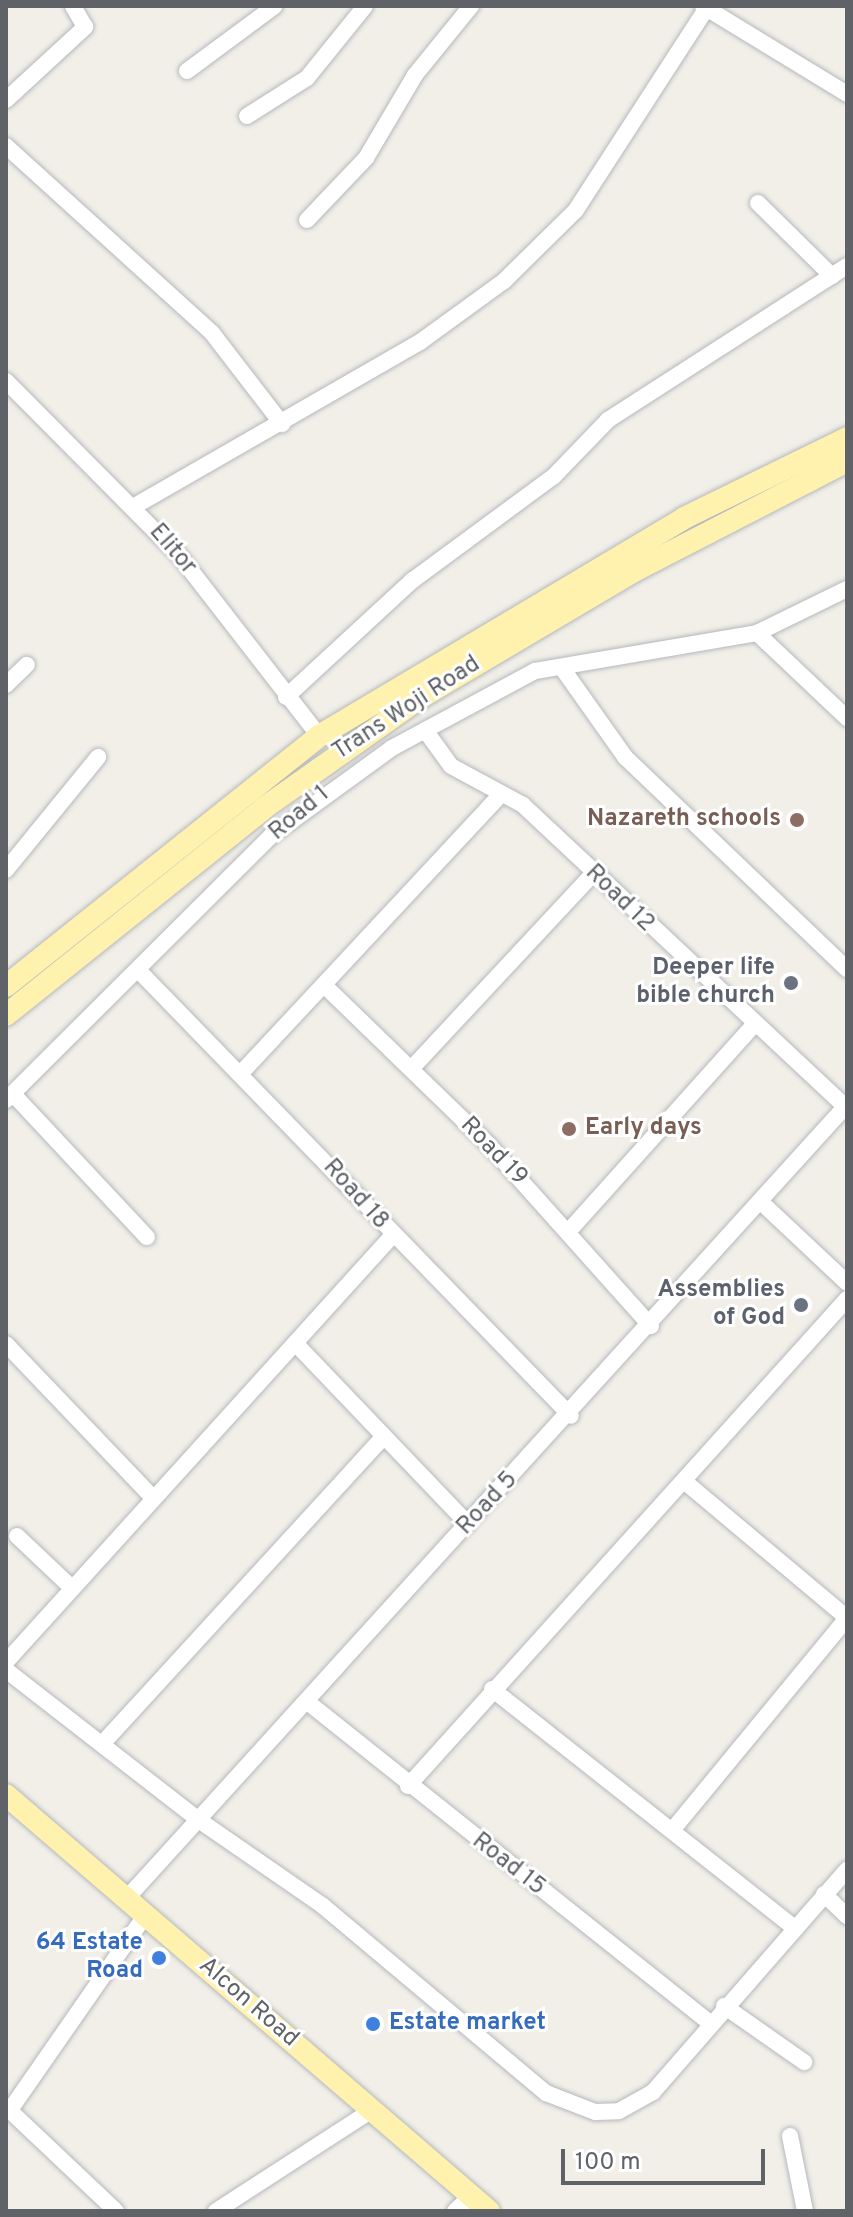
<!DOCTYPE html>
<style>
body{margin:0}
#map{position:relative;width:853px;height:2217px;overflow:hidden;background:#f1efe8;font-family:Overpass,sans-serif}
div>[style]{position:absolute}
.roads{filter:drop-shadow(0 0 2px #b5b8bc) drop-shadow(0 0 2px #b5b8bc)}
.minor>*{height:16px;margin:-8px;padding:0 8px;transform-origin:8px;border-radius:8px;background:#fff}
.major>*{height:22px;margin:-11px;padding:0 11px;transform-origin:11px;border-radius:11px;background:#fff2af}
.dots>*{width:22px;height:22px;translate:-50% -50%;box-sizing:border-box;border:4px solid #fff;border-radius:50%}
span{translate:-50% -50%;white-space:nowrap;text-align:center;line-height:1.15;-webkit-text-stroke:6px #fff;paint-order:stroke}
.street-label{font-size:24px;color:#5f6368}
.education-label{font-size:24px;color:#785e54;font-weight:700}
.right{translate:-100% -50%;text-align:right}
.left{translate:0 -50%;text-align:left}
.worship-label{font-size:24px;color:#5b616d;font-weight:700}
.shop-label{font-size:24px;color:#366cbe;font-weight:700}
.frame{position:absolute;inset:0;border:8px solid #5f6368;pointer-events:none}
.scale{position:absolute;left:561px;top:2149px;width:204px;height:36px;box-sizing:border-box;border:4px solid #5f6368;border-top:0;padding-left:10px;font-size:24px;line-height:28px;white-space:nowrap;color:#5f6368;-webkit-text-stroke:6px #fff;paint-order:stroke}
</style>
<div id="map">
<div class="roads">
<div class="minor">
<div style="left:703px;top:6px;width:169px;rotate:31.4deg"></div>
<div style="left:187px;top:71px;width:109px;rotate:-36.5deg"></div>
<div style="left:6px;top:100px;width:108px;rotate:-42.7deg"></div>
<div style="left:85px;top:27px;width:24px;rotate:-120deg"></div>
<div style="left:247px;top:116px;width:71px;rotate:-32.3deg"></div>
<div style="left:307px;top:78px;width:92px;rotate:-51.1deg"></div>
<div style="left:6px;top:146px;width:278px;rotate:42.2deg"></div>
<div style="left:212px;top:333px;width:115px;rotate:52.4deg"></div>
<div style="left:758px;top:203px;width:104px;rotate:44.6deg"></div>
<div style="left:307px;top:220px;width:86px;rotate:-46.4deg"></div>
<div style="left:366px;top:158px;width:96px;rotate:-59.4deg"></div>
<div style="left:415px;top:75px;width:89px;rotate:-50.9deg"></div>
<div style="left:6px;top:381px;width:244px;rotate:45.2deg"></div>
<div style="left:178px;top:554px;width:230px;rotate:52.2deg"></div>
<div style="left:133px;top:507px;width:331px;rotate:-29.9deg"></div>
<div style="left:420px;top:342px;width:104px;rotate:-36deg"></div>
<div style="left:504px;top:281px;width:101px;rotate:-44.6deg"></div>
<div style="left:576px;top:210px;width:239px;rotate:-57.1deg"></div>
<div style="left:757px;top:633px;width:124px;rotate:43.4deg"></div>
<div style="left:562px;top:668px;width:109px;rotate:54.7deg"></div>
<div style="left:625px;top:757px;width:307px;rotate:43.7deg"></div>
<div style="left:6px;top:685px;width:29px;rotate:-44deg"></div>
<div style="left:286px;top:697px;width:173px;rotate:-42.7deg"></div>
<div style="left:413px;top:580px;width:175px;rotate:-36.4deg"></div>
<div style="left:554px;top:476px;width:78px;rotate:-46deg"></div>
<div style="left:608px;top:420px;width:284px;rotate:-32.8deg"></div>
<div style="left:425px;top:730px;width:44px;rotate:54.2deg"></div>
<div style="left:451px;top:766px;width:82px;rotate:28.4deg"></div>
<div style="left:523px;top:805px;width:444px;rotate:43.1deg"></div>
<div style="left:6px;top:870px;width:146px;rotate:-50.8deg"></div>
<div style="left:141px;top:973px;width:617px;rotate:45.85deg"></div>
<div style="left:327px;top:988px;width:226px;rotate:44.1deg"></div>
<div style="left:489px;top:1145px;width:243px;rotate:48.2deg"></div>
<div style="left:411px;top:1069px;width:267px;rotate:-47deg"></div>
<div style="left:243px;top:1071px;width:379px;rotate:-47deg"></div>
<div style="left:13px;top:1094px;width:196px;rotate:46.9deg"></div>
<div style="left:6px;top:1100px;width:374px;rotate:-44.9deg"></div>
<div style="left:271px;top:836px;width:150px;rotate:-36deg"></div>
<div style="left:392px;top:748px;width:162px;rotate:-28.3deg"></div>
<div style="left:535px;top:671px;width:225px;rotate:-9.7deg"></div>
<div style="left:757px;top:633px;width:100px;rotate:-26.1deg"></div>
<div style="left:763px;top:1204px;width:115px;rotate:43.2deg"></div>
<div style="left:568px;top:1232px;width:277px;rotate:-48.1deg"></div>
<div style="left:6px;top:1344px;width:213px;rotate:46.3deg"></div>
<div style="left:296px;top:1344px;width:249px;rotate:46.3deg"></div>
<div style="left:684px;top:1481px;width:213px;rotate:40deg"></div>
<div style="left:17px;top:1536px;width:76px;rotate:43.4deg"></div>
<div style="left:6px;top:1662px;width:575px;rotate:-47.82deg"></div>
<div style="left:6px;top:1670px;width:246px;rotate:37.9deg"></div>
<div style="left:200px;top:1821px;width:150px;rotate:34.6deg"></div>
<div style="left:323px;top:1906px;width:291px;rotate:40deg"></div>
<div style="left:546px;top:2093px;width:53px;rotate:21.2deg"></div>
<div style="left:595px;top:2112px;width:24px;rotate:-2deg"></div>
<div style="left:619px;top:2111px;width:39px;rotate:-29deg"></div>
<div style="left:653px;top:2092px;width:295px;rotate:-48.9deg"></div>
<div style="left:492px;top:1689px;width:387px;rotate:38.3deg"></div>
<div style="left:310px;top:1704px;width:512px;rotate:38.57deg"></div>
<div style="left:102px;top:1744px;width:413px;rotate:-47.5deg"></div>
<div style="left:408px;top:1786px;width:656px;rotate:-47.97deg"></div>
<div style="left:674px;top:1828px;width:272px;rotate:-50.5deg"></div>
<div style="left:824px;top:1894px;width:32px;rotate:44deg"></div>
<div style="left:127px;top:1898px;width:1068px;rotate:-47.77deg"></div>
<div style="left:724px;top:2006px;width:98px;rotate:35deg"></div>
<div style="left:6px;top:2107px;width:151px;rotate:43.4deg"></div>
<div style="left:10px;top:2110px;width:239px;rotate:-55.2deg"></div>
<div style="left:790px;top:2136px;width:76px;rotate:78.7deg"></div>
<div style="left:216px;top:2211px;width:186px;rotate:-32.9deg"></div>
<div style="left:455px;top:2211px;width:23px;rotate:-43deg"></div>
</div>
<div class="major">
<div style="left:6px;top:986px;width:401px;rotate:-38.6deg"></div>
<div style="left:319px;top:736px;width:425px;rotate:-30.8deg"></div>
<div style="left:684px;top:518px;width:182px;rotate:-26.1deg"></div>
<div style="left:6px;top:1015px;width:331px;rotate:-38.7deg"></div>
<div style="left:264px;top:808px;width:194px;rotate:-35.2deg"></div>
<div style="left:423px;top:696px;width:250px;rotate:-30.6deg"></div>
<div style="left:638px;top:569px;width:235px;rotate:-27.3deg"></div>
<div style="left:6px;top:1795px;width:637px;rotate:40.74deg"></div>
</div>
</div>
<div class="dots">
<div style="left:797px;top:820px;background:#8d6e63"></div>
<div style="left:791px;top:983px;background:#6b7280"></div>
<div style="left:569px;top:1129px;background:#8d6e63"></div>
<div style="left:801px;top:1305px;background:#6b7280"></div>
<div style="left:159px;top:1958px;background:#3f7fe0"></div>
<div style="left:373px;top:2024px;background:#3f7fe0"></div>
</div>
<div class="street-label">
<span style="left:172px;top:550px;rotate:49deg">Elitor</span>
<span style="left:407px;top:709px;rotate:-33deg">Trans Woji Road</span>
<span style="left:300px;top:814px;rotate:-40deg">Road 1</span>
<span style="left:619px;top:899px;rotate:44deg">Road 12</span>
<span style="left:493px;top:1152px;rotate:46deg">Road 19</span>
<span style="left:355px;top:1195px;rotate:48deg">Road 18</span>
<span style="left:488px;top:1504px;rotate:-47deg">Road 5</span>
<span style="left:508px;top:1865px;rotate:38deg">Road 15</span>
<span style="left:248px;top:2003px;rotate:41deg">Alcon Road</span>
</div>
<div class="education-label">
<span class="right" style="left:781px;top:820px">Nazareth schools</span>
<span class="left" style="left:585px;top:1129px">Early days</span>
</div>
<div class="worship-label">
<span class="right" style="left:775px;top:983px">Deeper life<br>bible church</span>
<span class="right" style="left:785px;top:1305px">Assemblies<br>of God</span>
</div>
<div class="shop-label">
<span class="right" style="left:143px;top:1958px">64 Estate<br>Road</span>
<span class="left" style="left:389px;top:2024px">Estate market</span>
</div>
<div class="frame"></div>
<div class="scale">100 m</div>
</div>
